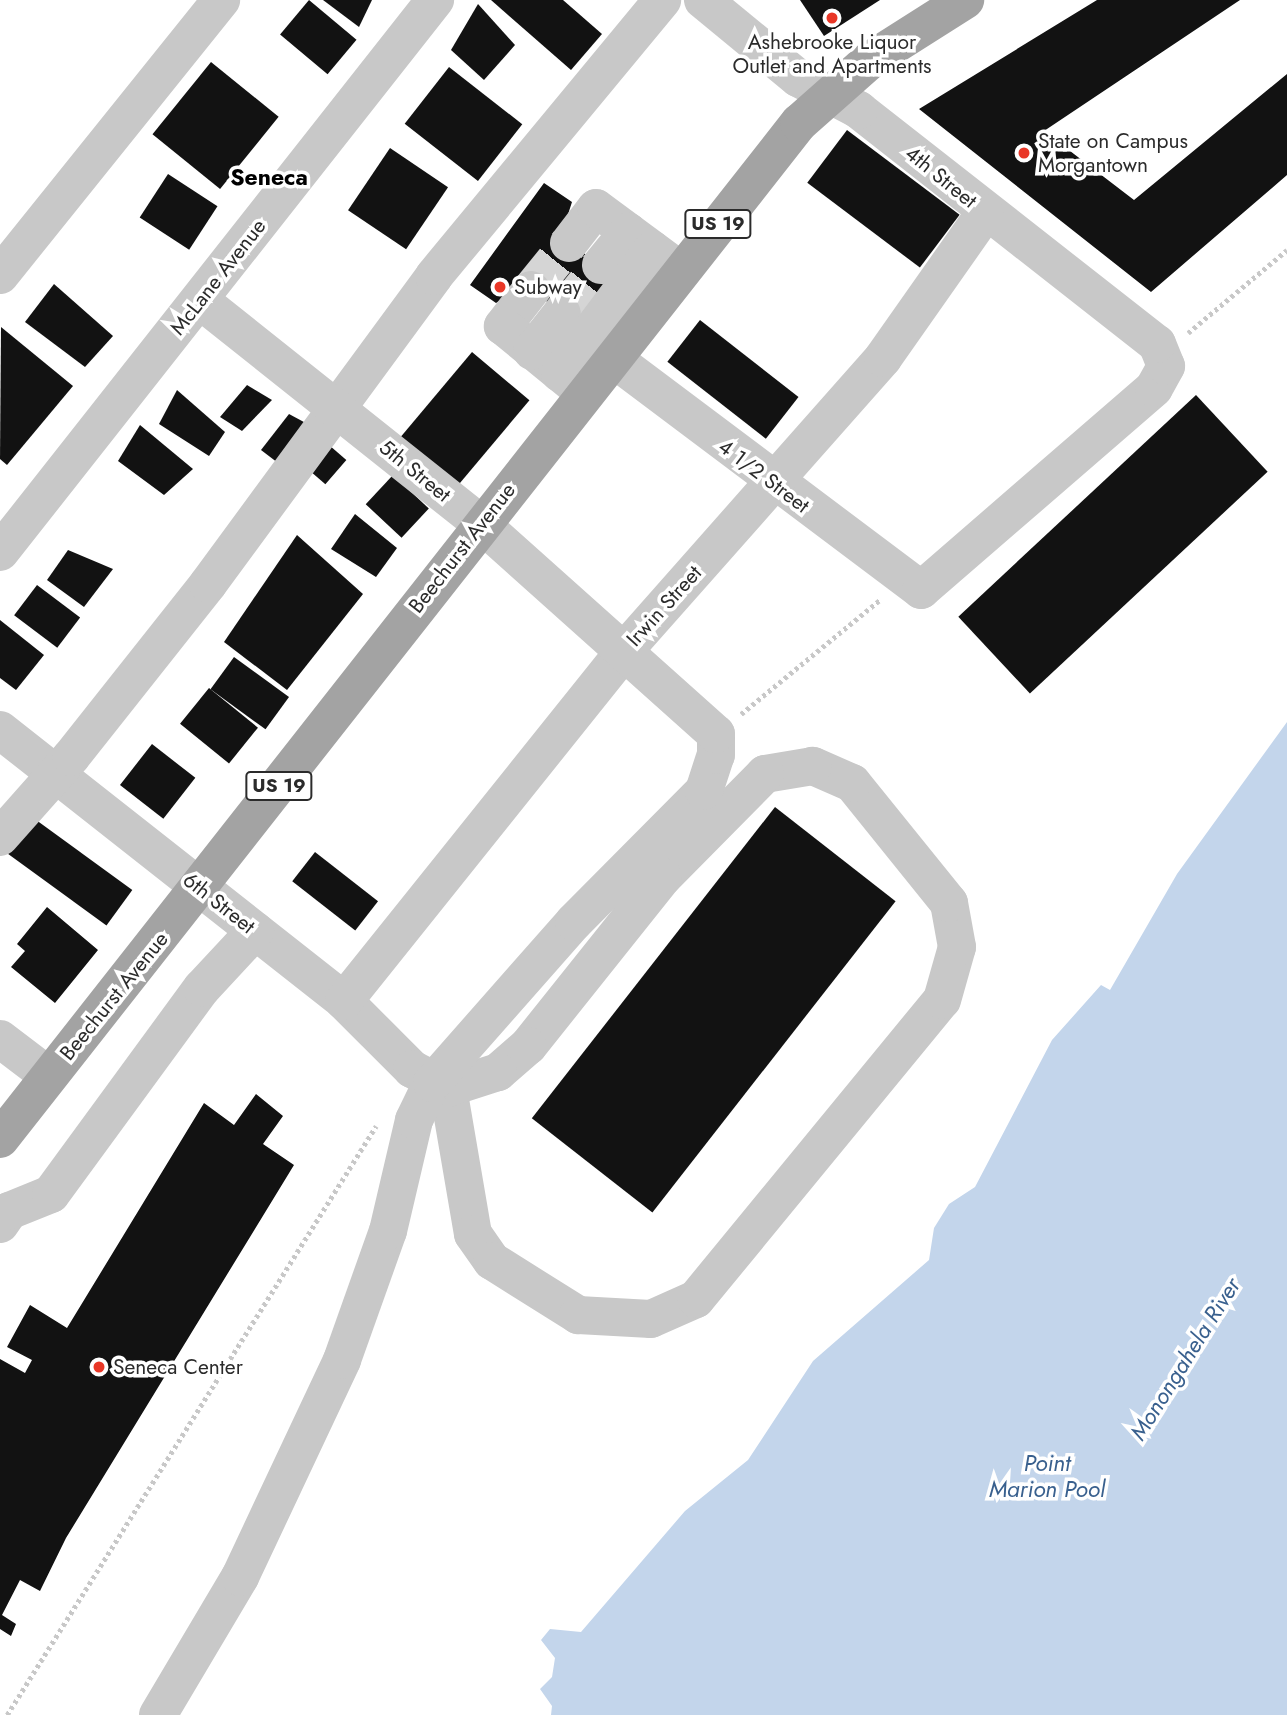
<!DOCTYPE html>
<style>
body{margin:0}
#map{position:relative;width:1287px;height:1715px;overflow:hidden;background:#fff;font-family:Jost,sans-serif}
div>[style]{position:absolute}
.water>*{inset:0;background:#c3d5eb}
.building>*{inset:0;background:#121212;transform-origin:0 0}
.minor-tunnel>*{height:38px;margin-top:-19px;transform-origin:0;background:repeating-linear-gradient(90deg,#d5d5d5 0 38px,transparent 0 57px)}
.path>*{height:4.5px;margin-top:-2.25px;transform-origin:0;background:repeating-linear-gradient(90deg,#c8c8c8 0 3.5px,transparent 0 7px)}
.minor>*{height:38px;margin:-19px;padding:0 19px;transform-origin:19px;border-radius:19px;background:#c8c8c8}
.major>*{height:38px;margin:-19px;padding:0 19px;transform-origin:19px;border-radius:19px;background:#a3a3a3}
.dots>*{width:19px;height:19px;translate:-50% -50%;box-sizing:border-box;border:4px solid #fff;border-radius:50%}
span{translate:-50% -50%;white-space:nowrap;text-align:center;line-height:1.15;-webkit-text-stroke:7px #fff;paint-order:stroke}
.shield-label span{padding:2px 5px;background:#fff;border:2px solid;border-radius:5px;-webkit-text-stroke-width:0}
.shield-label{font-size:19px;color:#2b2b2b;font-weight:700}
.poi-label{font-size:21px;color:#2b2b2b}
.left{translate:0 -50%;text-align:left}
.street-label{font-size:21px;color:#2b2b2b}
.neighbourhood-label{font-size:23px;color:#000;font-weight:700}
.water-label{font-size:23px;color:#39608e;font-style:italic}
</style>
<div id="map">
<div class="water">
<div style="clip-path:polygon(1287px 722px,1287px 1715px,551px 1715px,552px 1706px,540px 1689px,552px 1677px,555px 1658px,541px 1640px,550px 1629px,581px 1632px,685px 1511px,748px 1460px,813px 1361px,929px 1260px,934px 1228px,949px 1204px,975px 1187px,1052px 1040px,1101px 985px,1110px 990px,1177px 874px)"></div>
</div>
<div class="building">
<div style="left:309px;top:0;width:62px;height:45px;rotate:40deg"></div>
<div style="clip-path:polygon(323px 0,372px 0,359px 27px)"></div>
<div style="clip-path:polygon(491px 0,563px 0,602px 34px,571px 70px)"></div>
<div style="clip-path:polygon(800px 0,880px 0,824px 36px)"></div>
<div style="clip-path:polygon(1097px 0,1240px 0,1044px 131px,1134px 200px,1287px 74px,1287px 175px,1151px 292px,919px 109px)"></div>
<div style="clip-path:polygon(478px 4px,515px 45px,484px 80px,451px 50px)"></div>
<div style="left:211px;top:62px;width:87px;height:93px;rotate:39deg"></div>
<div style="left:449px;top:67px;width:93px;height:72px;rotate:38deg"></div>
<div style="left:847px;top:130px;width:141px;height:66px;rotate:37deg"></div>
<div style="left:390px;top:148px;width:70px;height:75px;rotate:34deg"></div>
<div style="left:168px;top:174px;width:59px;height:52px;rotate:33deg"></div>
<div style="clip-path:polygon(544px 183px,572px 202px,561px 236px,621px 281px,586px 330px,524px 285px,496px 303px,470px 285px)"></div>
<div style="clip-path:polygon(54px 284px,113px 336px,85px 367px,25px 322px)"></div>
<div style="left:700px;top:320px;width:125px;height:53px;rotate:38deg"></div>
<div style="clip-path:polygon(1px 327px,73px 386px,7px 465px,0 459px)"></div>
<div style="left:472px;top:352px;width:75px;height:113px;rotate:40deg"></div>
<div style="clip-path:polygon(247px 385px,272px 400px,242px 431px,220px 417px)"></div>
<div style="clip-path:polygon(177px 390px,225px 432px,209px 456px,159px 424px)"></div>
<div style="left:1196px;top:395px;width:105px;height:325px;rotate:47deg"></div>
<div style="clip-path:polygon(289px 414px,315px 428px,282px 466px,261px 450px)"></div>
<div style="clip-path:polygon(140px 425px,193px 469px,164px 495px,118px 461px)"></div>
<div style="left:329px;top:445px;width:23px;height:32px;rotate:41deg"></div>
<div style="left:393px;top:475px;width:49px;height:40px;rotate:43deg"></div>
<div style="clip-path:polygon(355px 514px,397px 548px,376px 577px,331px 549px)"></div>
<div style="clip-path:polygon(297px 535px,363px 594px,287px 690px,224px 642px)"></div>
<div style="clip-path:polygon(68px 550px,113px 569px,84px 607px,47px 580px)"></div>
<div style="left:37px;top:585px;width:54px;height:38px;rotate:37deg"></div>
<div style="clip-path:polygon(0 620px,44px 655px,16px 690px,0 678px)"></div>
<div style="left:234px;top:657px;width:68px;height:40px;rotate:36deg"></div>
<div style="left:209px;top:688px;width:63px;height:46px;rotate:39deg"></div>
<div style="left:152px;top:744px;width:55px;height:52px;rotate:38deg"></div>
<div style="left:775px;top:807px;width:153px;height:395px;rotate:38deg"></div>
<div style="left:32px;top:817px;width:124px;height:44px;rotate:36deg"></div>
<div style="left:315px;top:852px;width:80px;height:37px;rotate:38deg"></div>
<div style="clip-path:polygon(47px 907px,98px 950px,55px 1003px,11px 967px,25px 951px,17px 944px)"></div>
<div style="clip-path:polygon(256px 1094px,283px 1116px,263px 1144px,294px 1165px,66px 1538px,40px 1591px,20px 1580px,2px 1615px,16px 1624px,11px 1636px,0 1629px,0 1359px,25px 1373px,32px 1360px,7px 1347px,30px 1305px,67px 1328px,204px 1103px,234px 1125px)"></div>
</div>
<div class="minor-tunnel">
<div style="left:531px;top:290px;width:60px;rotate:-51deg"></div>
<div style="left:562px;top:313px;width:62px;rotate:-50.9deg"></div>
</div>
<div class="path">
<div style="left:1188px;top:333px;width:129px;rotate:-40deg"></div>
<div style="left:741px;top:714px;width:180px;rotate:-39.4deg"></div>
<div style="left:7px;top:1715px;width:695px;rotate:-57.93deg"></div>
</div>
<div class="minor">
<div style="left:569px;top:243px;width:44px;rotate:-52.4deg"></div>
<div style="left:596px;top:208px;width:96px;rotate:36.5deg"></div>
<div style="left:601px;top:265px;width:43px;rotate:-50.7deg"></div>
<div style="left:0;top:275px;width:353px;rotate:-51.2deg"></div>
<div style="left:531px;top:290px;width:46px;rotate:127.9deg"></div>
<div style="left:503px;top:326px;width:99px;rotate:39.3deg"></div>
<div style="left:532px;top:351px;width:48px;rotate:-51.7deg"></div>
<div style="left:611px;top:357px;width:388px;rotate:36.9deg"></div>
<div style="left:921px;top:590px;width:308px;rotate:-40.9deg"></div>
<div style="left:1154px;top:388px;width:25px;rotate:-61deg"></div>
<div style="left:1166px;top:366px;width:24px;rotate:-112deg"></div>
<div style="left:1157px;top:344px;width:379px;rotate:-141.9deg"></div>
<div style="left:859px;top:110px;width:69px;rotate:-152.3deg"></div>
<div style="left:798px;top:78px;width:123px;rotate:-140.6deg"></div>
<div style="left:560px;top:373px;width:154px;rotate:-53.2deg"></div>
<div style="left:0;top:552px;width:703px;rotate:-51.76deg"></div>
<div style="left:0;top:730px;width:438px;rotate:38.2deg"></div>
<div style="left:344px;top:1001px;width:96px;rotate:45deg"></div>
<div style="left:412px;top:1069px;width:41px;rotate:27.8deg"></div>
<div style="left:448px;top:1088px;width:148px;rotate:80.3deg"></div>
<div style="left:473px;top:1234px;width:33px;rotate:55deg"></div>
<div style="left:492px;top:1261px;width:102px;rotate:32.1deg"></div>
<div style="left:578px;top:1315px;width:73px;rotate:3.1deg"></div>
<div style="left:651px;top:1319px;width:49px;rotate:-24deg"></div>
<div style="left:696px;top:1299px;width:387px;rotate:-50.6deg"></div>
<div style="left:942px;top:1000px;width:55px;rotate:-74.2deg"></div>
<div style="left:957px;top:947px;width:45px;rotate:-100.3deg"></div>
<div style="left:949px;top:903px;width:154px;rotate:-128.9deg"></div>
<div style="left:852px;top:783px;width:43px;rotate:-156.4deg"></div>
<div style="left:813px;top:766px;width:49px;rotate:170.5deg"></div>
<div style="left:765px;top:774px;width:145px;rotate:134.7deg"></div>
<div style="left:663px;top:877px;width:216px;rotate:128.6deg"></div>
<div style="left:528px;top:1046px;width:40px;rotate:139deg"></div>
<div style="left:498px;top:1072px;width:52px;rotate:162.3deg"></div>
<div style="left:0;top:837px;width:107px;rotate:-48.4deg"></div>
<div style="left:71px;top:757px;width:221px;rotate:-51.6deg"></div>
<div style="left:208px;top:584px;width:382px;rotate:-53.7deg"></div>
<div style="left:434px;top:276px;width:358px;rotate:-50.4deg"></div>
<div style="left:344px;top:1001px;width:448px;rotate:-51.3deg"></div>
<div style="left:624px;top:651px;width:391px;rotate:-48.5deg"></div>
<div style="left:883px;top:358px;width:177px;rotate:-54.9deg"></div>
<div style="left:0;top:1039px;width:61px;rotate:37.1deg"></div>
<div style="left:0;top:1224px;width:16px;rotate:-55deg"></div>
<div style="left:9px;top:1211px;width:45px;rotate:-22deg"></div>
<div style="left:51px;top:1194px;width:255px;rotate:-53.8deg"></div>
<div style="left:202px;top:988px;width:78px;rotate:-47.1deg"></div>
<div style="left:158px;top:1715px;width:161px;rotate:-59.3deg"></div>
<div style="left:240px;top:1577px;width:240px;rotate:-64.8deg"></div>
<div style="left:342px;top:1360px;width:137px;rotate:-70.4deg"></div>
<div style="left:388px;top:1231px;width:114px;rotate:-76.8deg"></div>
<div style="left:414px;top:1120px;width:41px;rotate:-64.1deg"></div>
<div style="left:432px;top:1083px;width:215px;rotate:-48.6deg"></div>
<div style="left:574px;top:922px;width:185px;rotate:-45.2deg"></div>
<div style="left:704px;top:791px;width:38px;rotate:-72deg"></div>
<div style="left:716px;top:755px;width:21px;rotate:-90deg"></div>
<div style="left:716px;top:734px;width:317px;rotate:-138.2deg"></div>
<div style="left:480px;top:523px;width:358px;rotate:-141.5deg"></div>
</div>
<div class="major">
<div style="left:0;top:1139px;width:1293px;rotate:-51.82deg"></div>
<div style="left:799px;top:123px;width:94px;rotate:-41.5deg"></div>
<div style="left:869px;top:61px;width:114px;rotate:-32.4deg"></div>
</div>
<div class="dots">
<div style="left:832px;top:18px;background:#e93727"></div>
<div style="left:1024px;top:153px;background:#e93727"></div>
<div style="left:500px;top:287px;background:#e93727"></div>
<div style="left:99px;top:1367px;background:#e93727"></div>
</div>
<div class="shield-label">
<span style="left:718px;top:224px">US 19</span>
<span style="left:279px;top:786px">US 19</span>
</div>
<div class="poi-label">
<span style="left:832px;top:54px">Ashebrooke Liquor<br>Outlet and Apartments</span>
<span class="left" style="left:1038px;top:153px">State on Campus<br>Morgantown</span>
<span class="left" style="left:514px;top:287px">Subway</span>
<span class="left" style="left:113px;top:1367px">Seneca Center</span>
</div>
<div class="street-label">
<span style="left:941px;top:177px;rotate:39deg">4th Street</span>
<span style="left:218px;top:277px;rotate:-52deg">McLane Avenue</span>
<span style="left:415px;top:471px;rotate:39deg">5th Street</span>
<span style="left:764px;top:476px;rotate:37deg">4 1/2 Street</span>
<span style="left:462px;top:548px;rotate:-52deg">Beechurst Avenue</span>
<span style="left:664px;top:606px;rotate:-48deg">Irwin Street</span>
<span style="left:219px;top:903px;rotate:38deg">6th Street</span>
<span style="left:114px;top:996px;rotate:-51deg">Beechurst Avenue</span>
</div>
<div class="neighbourhood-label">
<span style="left:269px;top:177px">Seneca</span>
</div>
<div class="water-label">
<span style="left:1185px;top:1359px;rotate:-58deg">Monongahela River</span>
<span style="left:1047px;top:1476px">Point<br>Marion Pool</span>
</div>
</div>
